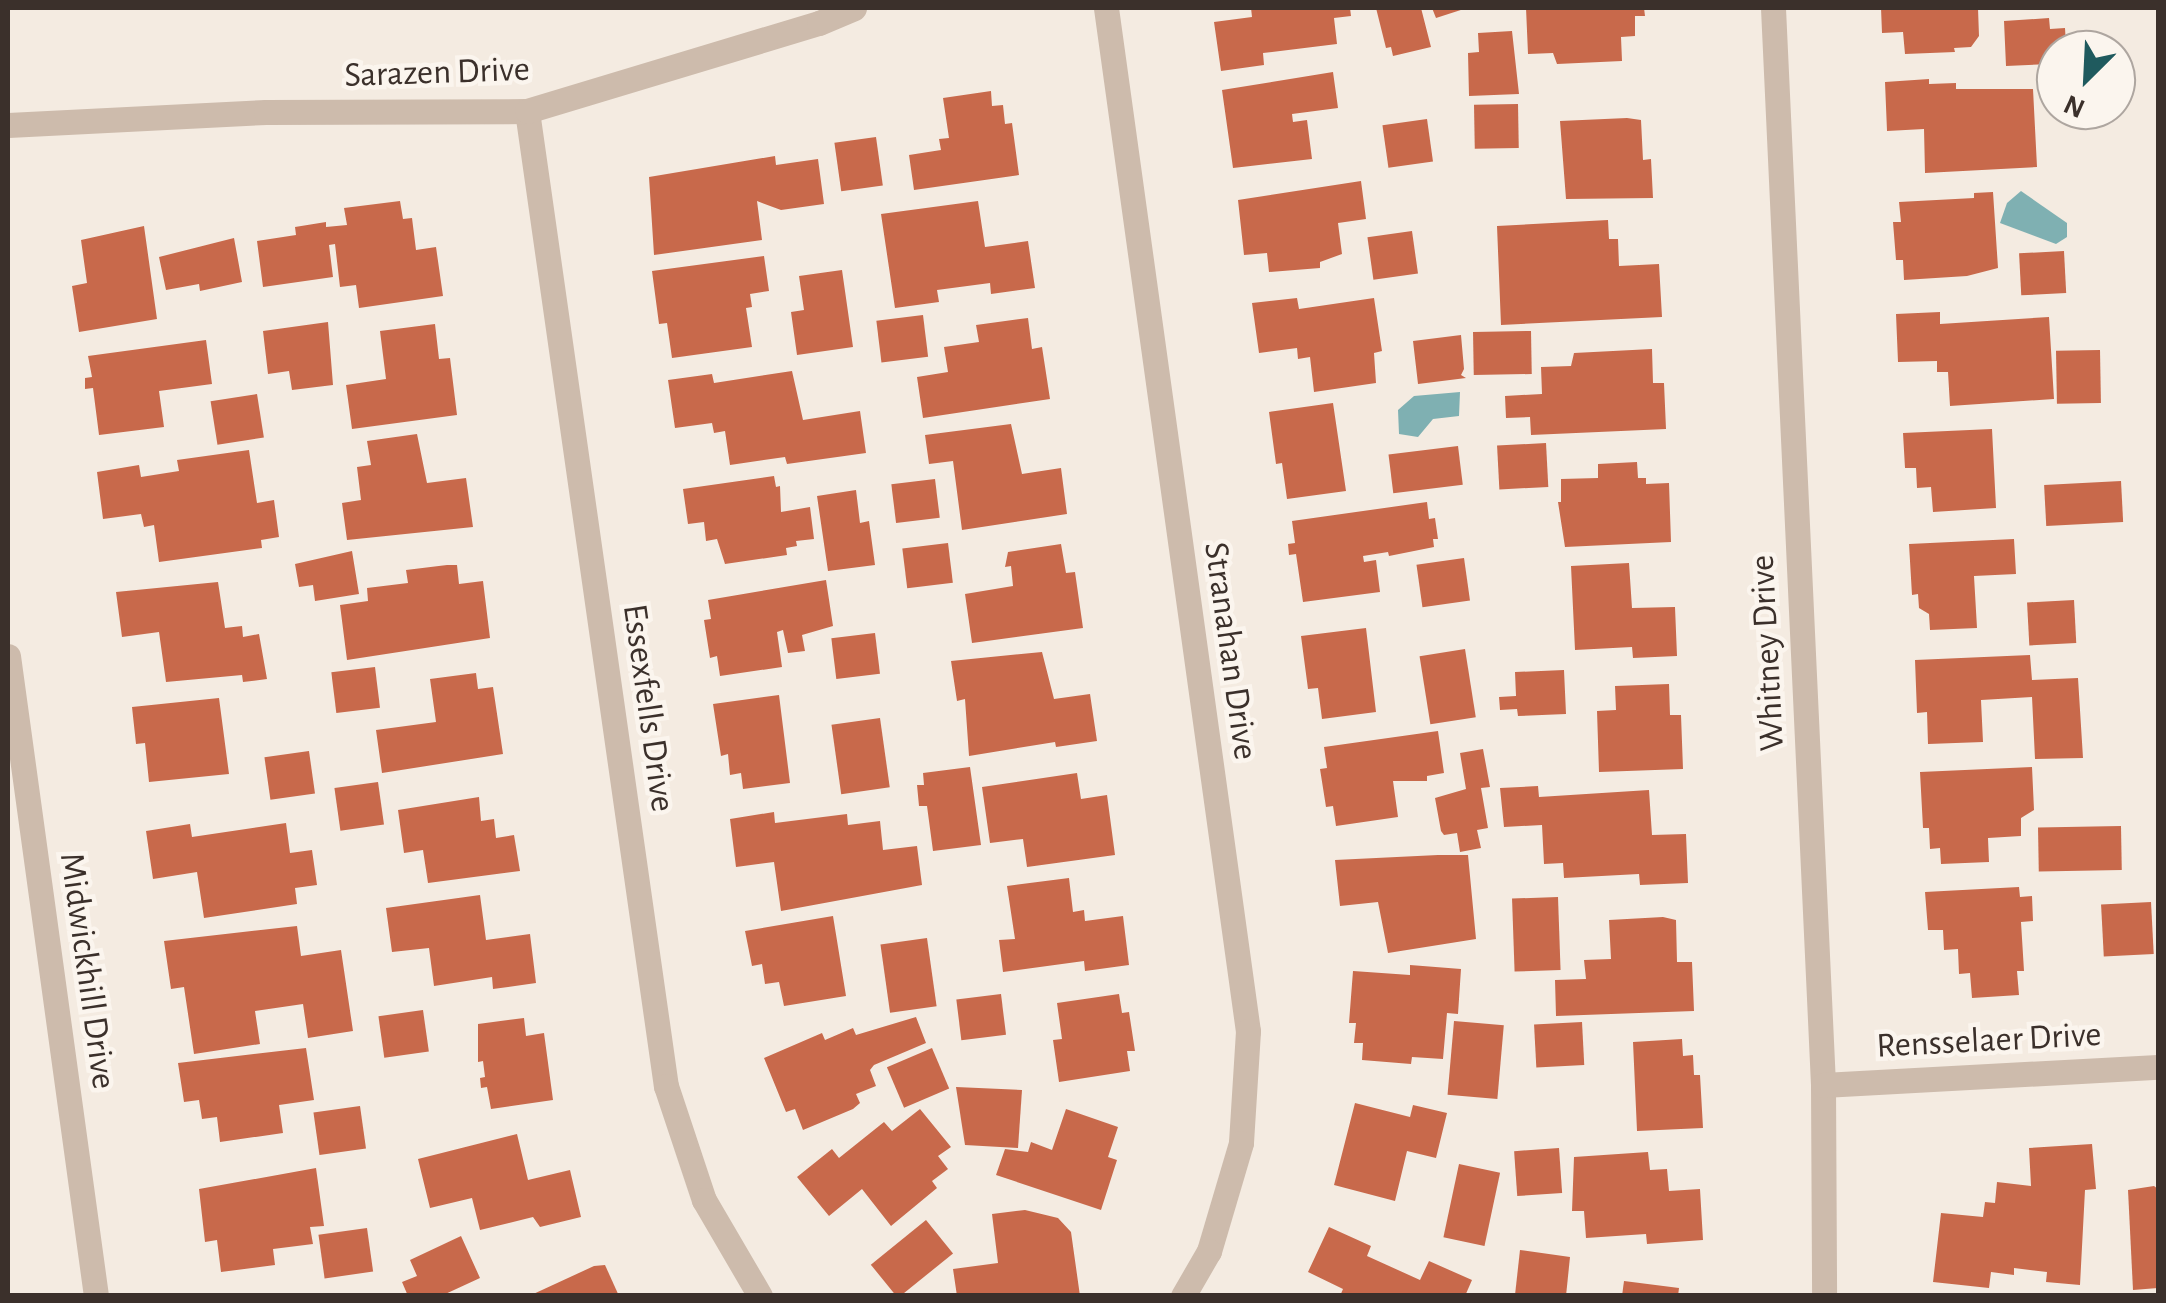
<!DOCTYPE html>
<style>
body{margin:0}
#map{position:relative;width:2166px;height:1303px;overflow:hidden;background:#f4ebe1;font-family:"Alegreya Sans",sans-serif}
div>[style]{position:absolute}
.water>*{inset:0;background:#7fb0b2}
.building>*{inset:0;background:#c8694b;transform-origin:0 0}
.street>*{height:25px;margin:-12.5px;padding:0 12.5px;transform-origin:12.5px;border-radius:12.5px;background:#cdbbac}
span{translate:-50% -50%;white-space:nowrap;text-align:center;line-height:1.15;-webkit-text-stroke:9px #fbf5ee;paint-order:stroke}
.street-label{font-size:35px;color:#3b302b}
.frame{position:absolute;inset:0;border:10px solid #3b302b;pointer-events:none}
.north{position:absolute;left:2036px;top:30px;width:100px;height:100px;box-sizing:border-box;background:#fbf5ee;border:2px solid #aea6a0;border-radius:50%;rotate:204deg;font-size:28px;font-weight:700;line-height:40px;text-align:center;color:#3b302b}
.north::after{content:'';display:block;margin:auto;width:35px;height:45px;background:#1f5a5e;clip-path:polygon(50% 0,100% 100%,50% 72%,0 100%)}
</style>
<div id="map">
<div class="water">
<div style="clip-path:polygon(2021px 191px,2067px 223px,2067px 237px,2056px 244px,2000px 223px,2007px 203px)"></div>
<div style="clip-path:polygon(1460px 392px,1459px 416px,1433px 419px,1418px 437px,1399px 434px,1398px 410px,1414px 396px)"></div>
</div>
<div class="building">
<div style="clip-path:polygon(1251px 8px,1350px 8px,1351px 16px,1334px 18px,1337px 44px,1263px 53px,1264px 65px,1221px 71px,1214px 22px,1252px 17px)"></div>
<div style="clip-path:polygon(1376px 8px,1421px 8px,1431px 47px,1393px 56px,1391px 47px,1386px 48px)"></div>
<div style="clip-path:polygon(1432px 8px,1467px 8px,1436px 18px)"></div>
<div style="clip-path:polygon(1526px 8px,1644px 8px,1645px 16px,1635px 16px,1635px 36px,1621px 37px,1622px 61px,1557px 64px,1553px 53px,1528px 54px)"></div>
<div style="clip-path:polygon(1881px 8px,1978px 8px,1979px 36px,1971px 47px,1954px 48px,1955px 52px,1905px 54px,1903px 32px,1882px 33px)"></div>
<div style="clip-path:polygon(2049px 18px,2050px 29px,2065px 28px,2066px 45px,2049px 46px,2050px 64px,2006px 66px,2004px 21px)"></div>
<div style="clip-path:polygon(1512px 31px,1519px 94px,1469px 96px,1468px 53px,1479px 52px,1478px 33px)"></div>
<div style="clip-path:polygon(1333px 72px,1338px 108px,1292px 114px,1293px 122px,1307px 120px,1312px 159px,1233px 168px,1222px 90px)"></div>
<div style="clip-path:polygon(1929px 79px,1929px 84px,1956px 83px,1956px 89px,2033px 89px,2037px 167px,1925px 173px,1924px 129px,1887px 131px,1885px 82px)"></div>
<div style="clip-path:polygon(991px 91px,992px 106px,1003px 105px,1005px 124px,1012px 123px,1019px 175px,914px 190px,909px 155px,941px 150px,939px 139px,949px 138px,943px 98px)"></div>
<div style="left:1518px;top:104px;width:44px;height:44px;rotate:89deg"></div>
<div style="clip-path:polygon(1627px 118px,1641px 120px,1643px 160px,1651px 159px,1653px 198px,1566px 199px,1560px 121px)"></div>
<div style="left:1427px;top:119px;width:43px;height:45px;rotate:82deg"></div>
<div style="left:876px;top:137px;width:49px;height:42px;rotate:82deg"></div>
<div style="clip-path:polygon(775px 156px,776px 165px,818px 159px,824px 204px,781px 210px,757px 201px,762px 240px,654px 255px,649px 177px)"></div>
<div style="clip-path:polygon(1361px 181px,1366px 219px,1338px 223px,1342px 254px,1320px 262px,1320px 268px,1269px 272px,1267px 253px,1244px 255px,1238px 200px)"></div>
<div style="clip-path:polygon(1993px 192px,1998px 268px,1967px 276px,1904px 280px,1903px 260px,1896px 260px,1893px 222px,1901px 222px,1899px 202px,1974px 198px,1974px 193px)"></div>
<div style="clip-path:polygon(400px 201px,403px 219px,412px 218px,416px 250px,436px 247px,443px 296px,359px 308px,356px 285px,340px 287px,335px 244px,329px 245px,333px 277px,263px 287px,257px 241px,296px 235px,295px 227px,326px 222px,326px 227px,347px 225px,344px 208px)"></div>
<div style="clip-path:polygon(978px 201px,985px 247px,1028px 241px,1035px 288px,991px 294px,990px 283px,937px 290px,939px 302px,895px 308px,881px 214px)"></div>
<div style="clip-path:polygon(1608px 220px,1609px 239px,1618px 239px,1619px 266px,1659px 264px,1662px 317px,1501px 325px,1497px 226px)"></div>
<div style="clip-path:polygon(144px 226px,157px 319px,79px 332px,72px 286px,87px 283px,81px 240px)"></div>
<div style="left:1412px;top:231px;width:43px;height:45px;rotate:82deg"></div>
<div style="clip-path:polygon(234px 238px,242px 282px,200px 291px,199px 284px,166px 290px,159px 257px)"></div>
<div style="left:2064px;top:251px;width:42px;height:45px;rotate:87deg"></div>
<div style="clip-path:polygon(764px 256px,769px 291px,750px 294px,752px 307px,746px 308px,752px 347px,672px 358px,667px 323px,659px 324px,652px 271px)"></div>
<div style="clip-path:polygon(842px 270px,853px 347px,797px 355px,791px 312px,804px 310px,799px 276px)"></div>
<div style="clip-path:polygon(1297px 298px,1299px 309px,1374px 298px,1382px 351px,1374px 353px,1376px 383px,1314px 392px,1310px 357px,1298px 359px,1297px 348px,1259px 353px,1252px 303px)"></div>
<div style="clip-path:polygon(1940px 312px,1940px 324px,2049px 317px,2054px 399px,1950px 406px,1948px 372px,1937px 372px,1937px 361px,1898px 362px,1896px 314px)"></div>
<div style="left:923px;top:315px;width:42px;height:47px;rotate:83deg"></div>
<div style="clip-path:polygon(1028px 318px,1032px 349px,1042px 347px,1050px 399px,923px 418px,917px 377px,948px 372px,944px 347px,979px 342px,976px 325px)"></div>
<div style="clip-path:polygon(328px 322px,333px 385px,292px 390px,289px 371px,268px 374px,263px 331px)"></div>
<div style="clip-path:polygon(435px 324px,439px 359px,450px 358px,457px 415px,352px 429px,346px 385px,386px 379px,380px 331px)"></div>
<div style="left:1531px;top:331px;width:43px;height:58px;rotate:89deg"></div>
<div style="clip-path:polygon(1461px 335px,1464px 369px,1461px 375px,1466px 378px,1418px 384px,1413px 341px)"></div>
<div style="clip-path:polygon(206px 340px,212px 384px,159px 391px,164px 427px,99px 435px,93px 388px,85px 389px,85px 378px,92px 377px,88px 356px)"></div>
<div style="clip-path:polygon(1652px 349px,1653px 383px,1664px 383px,1666px 429px,1531px 435px,1530px 417px,1506px 418px,1505px 396px,1542px 394px,1541px 367px,1571px 366px,1574px 353px)"></div>
<div style="left:2100px;top:350px;width:53px;height:44px;rotate:89deg"></div>
<div style="clip-path:polygon(792px 371px,803px 420px,860px 411px,866px 453px,787px 464px,785px 457px,730px 465px,725px 431px,714px 433px,712px 423px,675px 428px,668px 380px,712px 374px,714px 383px)"></div>
<div style="left:257px;top:394px;width:44px;height:47px;rotate:81deg"></div>
<div style="clip-path:polygon(1333px 403px,1346px 491px,1287px 499px,1282px 463px,1276px 464px,1269px 412px)"></div>
<div style="clip-path:polygon(1011px 424px,1022px 474px,1061px 468px,1067px 514px,962px 530px,953px 461px,929px 464px,925px 435px)"></div>
<div style="clip-path:polygon(1992px 429px,1996px 508px,1933px 512px,1931px 487px,1917px 488px,1916px 468px,1905px 468px,1903px 433px)"></div>
<div style="clip-path:polygon(417px 434px,427px 483px,466px 478px,473px 527px,347px 540px,342px 503px,361px 500px,357px 467px,371px 465px,367px 441px)"></div>
<div style="left:1546px;top:443px;width:44px;height:49px;rotate:87deg"></div>
<div style="left:1458px;top:446px;width:39px;height:70px;rotate:83deg"></div>
<div style="clip-path:polygon(249px 450px,257px 503px,274px 500px,279px 537px,261px 540px,262px 548px,159px 562px,154px 525px,144px 527px,141px 514px,103px 519px,97px 472px,139px 465px,141px 477px,179px 471px,177px 460px)"></div>
<div style="clip-path:polygon(1637px 462px,1638px 478px,1646px 478px,1646px 484px,1669px 483px,1671px 542px,1565px 547px,1558px 502px,1561px 502px,1561px 479px,1598px 478px,1598px 464px)"></div>
<div style="clip-path:polygon(774px 476px,776px 487px,780px 486px,781px 512px,810px 507px,814px 539px,796px 541px,797px 546px,786px 548px,787px 555px,725px 564px,717px 539px,706px 541px,704px 522px,688px 524px,683px 489px)"></div>
<div style="left:935px;top:479px;width:39px;height:44px;rotate:83deg"></div>
<div style="left:2121px;top:481px;width:41px;height:77px;rotate:87deg"></div>
<div style="clip-path:polygon(856px 490px,860px 523px,869px 521px,875px 565px,828px 571px,817px 496px)"></div>
<div style="clip-path:polygon(1427px 502px,1429px 519px,1435px 518px,1438px 539px,1433px 539px,1434px 547px,1389px 556px,1388px 552px,1363px 556px,1364px 562px,1376px 560px,1380px 592px,1303px 602px,1296px 554px,1289px 555px,1288px 544px,1295px 543px,1292px 521px)"></div>
<div style="clip-path:polygon(2014px 539px,2016px 574px,1974px 576px,1977px 628px,1930px 630px,1929px 614px,1919px 608px,1918px 594px,1912px 595px,1909px 544px)"></div>
<div style="left:948px;top:543px;width:40px;height:46px;rotate:83deg"></div>
<div style="clip-path:polygon(1061px 544px,1066px 573px,1075px 572px,1083px 628px,972px 643px,965px 594px,1013px 586px,1011px 566px,1005px 567px,1008px 552px)"></div>
<div style="clip-path:polygon(352px 551px,359px 594px,315px 601px,313px 585px,299px 587px,295px 564px)"></div>
<div style="left:1464px;top:558px;width:43px;height:48px;rotate:82deg"></div>
<div style="clip-path:polygon(1629px 563px,1632px 608px,1675px 607px,1677px 656px,1633px 658px,1632px 647px,1575px 650px,1571px 566px)"></div>
<div style="clip-path:polygon(447px 565px,457px 565px,459px 584px,483px 581px,490px 638px,347px 660px,340px 605px,368px 601px,367px 588px,408px 583px,406px 570px)"></div>
<div style="clip-path:polygon(826px 580px,833px 626px,802px 635px,805px 651px,788px 653px,783px 630px,777px 632px,782px 667px,720px 676px,717px 656px,710px 658px,704px 620px,711px 619px,708px 600px)"></div>
<div style="clip-path:polygon(218px 582px,225px 628px,242px 626px,243px 637px,259px 634px,267px 679px,243px 682px,242px 675px,166px 682px,159px 632px,122px 637px,116px 592px)"></div>
<div style="left:2074px;top:600px;width:43px;height:47px;rotate:87deg"></div>
<div style="clip-path:polygon(1366px 628px,1376px 712px,1322px 719px,1318px 688px,1308px 689px,1301px 636px)"></div>
<div style="left:875px;top:633px;width:41px;height:44px;rotate:83deg"></div>
<div style="left:1465px;top:649px;width:69px;height:46px;rotate:81deg"></div>
<div style="clip-path:polygon(1042px 652px,1054px 699px,1090px 694px,1097px 741px,1056px 747px,1055px 742px,969px 756px,965px 699px,957px 701px,951px 661px)"></div>
<div style="clip-path:polygon(2030px 655px,2032px 680px,2078px 678px,2083px 758px,2035px 759px,2032px 697px,1981px 700px,1983px 742px,1928px 744px,1927px 712px,1917px 713px,1915px 660px)"></div>
<div style="left:375px;top:667px;width:41px;height:44px;rotate:83deg"></div>
<div style="clip-path:polygon(1564px 670px,1566px 714px,1518px 716px,1517px 709px,1500px 710px,1499px 697px,1516px 696px,1515px 672px)"></div>
<div style="clip-path:polygon(476px 673px,478px 689px,493px 687px,503px 754px,382px 773px,376px 730px,436px 722px,430px 679px)"></div>
<div style="clip-path:polygon(1669px 684px,1670px 715px,1681px 715px,1683px 769px,1599px 772px,1597px 711px,1616px 710px,1615px 686px)"></div>
<div style="clip-path:polygon(779px 695px,790px 783px,743px 789px,741px 773px,730px 775px,728px 754px,721px 756px,713px 704px)"></div>
<div style="clip-path:polygon(219px 698px,229px 774px,149px 782px,145px 743px,136px 744px,132px 707px)"></div>
<div style="left:880px;top:718px;width:70px;height:49px;rotate:82deg"></div>
<div style="clip-path:polygon(1438px 731px,1444px 773px,1427px 776px,1427px 781px,1393px 781px,1398px 817px,1336px 826px,1333px 806px,1326px 807px,1320px 769px,1327px 768px,1324px 747px)"></div>
<div style="clip-path:polygon(1483px 749px,1490px 787px,1481px 788px,1488px 828px,1477px 830px,1481px 848px,1460px 852px,1457px 833px,1444px 835px,1441px 831px,1435px 798px,1466px 789px,1460px 753px)"></div>
<div style="left:309px;top:751px;width:43px;height:45px;rotate:82deg"></div>
<div style="clip-path:polygon(970px 767px,981px 845px,933px 851px,927px 806px,919px 806px,917px 785px,924px 785px,923px 773px)"></div>
<div style="clip-path:polygon(2032px 767px,2034px 810px,2021px 818px,2021px 836px,1988px 838px,1989px 862px,1941px 864px,1940px 848px,1930px 849px,1929px 828px,1923px 828px,1920px 772px)"></div>
<div style="clip-path:polygon(1077px 773px,1081px 799px,1107px 795px,1115px 855px,1027px 867px,1023px 839px,990px 843px,982px 787px)"></div>
<div style="left:378px;top:782px;width:43px;height:44px;rotate:82deg"></div>
<div style="clip-path:polygon(1538px 786px,1539px 797px,1649px 790px,1652px 835px,1686px 834px,1688px 883px,1640px 885px,1639px 874px,1564px 878px,1563px 863px,1544px 864px,1542px 825px,1504px 827px,1500px 788px)"></div>
<div style="clip-path:polygon(479px 797px,481px 821px,494px 819px,496px 838px,514px 835px,520px 871px,428px 883px,423px 850px,404px 853px,398px 810px)"></div>
<div style="clip-path:polygon(774px 812px,775px 823px,847px 814px,848px 825px,880px 821px,883px 850px,917px 846px,922px 885px,781px 911px,774px 862px,736px 867px,730px 819px)"></div>
<div style="clip-path:polygon(286px 823px,290px 853px,312px 850px,317px 885px,295px 888px,297px 904px,204px 918px,197px 872px,153px 879px,146px 831px,190px 824px,192px 837px)"></div>
<div style="left:2121px;top:826px;width:44px;height:83px;rotate:89deg"></div>
<div style="clip-path:polygon(1438px 855px,1468px 855px,1476px 939px,1388px 953px,1378px 902px,1340px 906px,1335px 860px)"></div>
<div style="clip-path:polygon(1069px 878px,1073px 912px,1084px 910px,1085px 921px,1123px 916px,1129px 965px,1085px 971px,1084px 961px,1003px 972px,999px 940px,1015px 939px,1007px 886px)"></div>
<div style="clip-path:polygon(2019px 887px,2020px 897px,2032px 896px,2033px 921px,2021px 922px,2024px 971px,2017px 971px,2019px 995px,1972px 998px,1970px 973px,1959px 974px,1958px 949px,1944px 950px,1943px 930px,1928px 930px,1925px 892px)"></div>
<div style="clip-path:polygon(480px 895px,486px 940px,530px 934px,536px 983px,493px 989px,492px 977px,434px 986px,429px 948px,392px 952px,386px 908px)"></div>
<div style="left:1558px;top:897px;width:73px;height:46px;rotate:88deg"></div>
<div style="left:2151px;top:902px;width:52px;height:50px;rotate:87deg"></div>
<div style="clip-path:polygon(833px 916px,846px 996px,784px 1006px,779px 982px,765px 984px,762px 964px,752px 966px,745px 931px)"></div>
<div style="clip-path:polygon(1663px 917px,1676px 920px,1677px 962px,1692px 962px,1694px 1011px,1556px 1016px,1555px 980px,1586px 979px,1584px 960px,1611px 959px,1609px 920px)"></div>
<div style="clip-path:polygon(297px 926px,301px 956px,341px 950px,353px 1031px,308px 1038px,303px 1004px,255px 1011px,260px 1044px,194px 1054px,184px 987px,171px 989px,164px 941px)"></div>
<div style="left:927px;top:938px;width:69px;height:47px;rotate:82deg"></div>
<div style="clip-path:polygon(1410px 965px,1461px 969px,1458px 1014px,1447px 1013px,1443px 1059px,1412px 1057px,1411px 1064px,1362px 1060px,1363px 1043px,1354px 1043px,1356px 1023px,1349px 1023px,1353px 971px,1410px 975px)"></div>
<div style="left:1001px;top:994px;width:41px;height:45px;rotate:83deg"></div>
<div style="clip-path:polygon(1119px 994px,1122px 1013px,1129px 1012px,1135px 1051px,1127px 1051px,1130px 1071px,1059px 1082px,1053px 1040px,1062px 1039px,1057px 1003px)"></div>
<div style="left:423px;top:1010px;width:42px;height:45px;rotate:82deg"></div>
<div style="clip-path:polygon(916px 1017px,926px 1043px,874px 1065px,870px 1070px,876px 1086px,856px 1094px,860px 1103px,853px 1109px,803px 1130px,795px 1109px,786px 1112px,764px 1058px,822px 1033px,825px 1040px,853px 1028px,856px 1035px)"></div>
<div style="clip-path:polygon(524px 1018px,526px 1036px,544px 1033px,553px 1100px,491px 1109px,487px 1087px,481px 1088px,480px 1078px,485px 1077px,483px 1061px,478px 1062px,478px 1024px)"></div>
<div style="left:1454px;top:1021px;width:50px;height:74px;rotate:5deg"></div>
<div style="left:1582px;top:1022px;width:43px;height:48px;rotate:87deg"></div>
<div style="clip-path:polygon(1682px 1039px,1683px 1056px,1693px 1055px,1694px 1075px,1700px 1075px,1703px 1128px,1637px 1131px,1633px 1042px)"></div>
<div style="clip-path:polygon(306px 1048px,314px 1100px,279px 1105px,283px 1133px,220px 1142px,217px 1117px,202px 1119px,199px 1100px,184px 1102px,178px 1063px)"></div>
<div style="left:932px;top:1048px;width:44px;height:49px;rotate:67deg"></div>
<div style="clip-path:polygon(956px 1087px,1022px 1090px,1018px 1148px,965px 1145px)"></div>
<div style="clip-path:polygon(1355px 1103px,1410px 1117px,1413px 1105px,1447px 1113px,1436px 1158px,1407px 1151px,1395px 1201px,1334px 1185px)"></div>
<div style="left:360px;top:1106px;width:43px;height:47px;rotate:82deg"></div>
<div style="clip-path:polygon(920px 1109px,951px 1147px,938px 1156px,948px 1169px,932px 1181px,937px 1188px,891px 1226px,862px 1189px,829px 1216px,797px 1177px,832px 1149px,839px 1158px,884px 1122px,892px 1131px)"></div>
<div style="clip-path:polygon(1066px 1109px,1118px 1127px,1108px 1157px,1117px 1160px,1101px 1210px,996px 1175px,1005px 1149px,1028px 1152px,1031px 1142px,1052px 1150px)"></div>
<div style="clip-path:polygon(517px 1134px,528px 1180px,570px 1170px,581px 1217px,540px 1227px,533px 1217px,480px 1230px,472px 1198px,430px 1208px,418px 1159px)"></div>
<div style="clip-path:polygon(2092px 1144px,2096px 1189px,2085px 1190px,2080px 1285px,2046px 1282px,2047px 1272px,2014px 1268px,2014px 1275px,1991px 1272px,1989px 1288px,1933px 1282px,1941px 1213px,1983px 1217px,1985px 1202px,1995px 1203px,1997px 1182px,2031px 1186px,2029px 1148px)"></div>
<div style="left:1559px;top:1148px;width:45px;height:45px;rotate:86deg"></div>
<div style="clip-path:polygon(1648px 1152px,1650px 1170px,1667px 1169px,1669px 1191px,1700px 1189px,1703px 1240px,1647px 1244px,1646px 1234px,1586px 1238px,1584px 1211px,1572px 1211px,1574px 1157px)"></div>
<div style="left:1459px;top:1164px;width:42px;height:75px;rotate:12deg"></div>
<div style="clip-path:polygon(316px 1168px,324px 1226px,310px 1227px,313px 1244px,273px 1249px,275px 1265px,221px 1272px,217px 1240px,205px 1242px,199px 1189px)"></div>
<div style="clip-path:polygon(2154px 1186px,2158px 1189px,2158px 1288px,2133px 1290px,2128px 1190px)"></div>
<div style="clip-path:polygon(1025px 1210px,1058px 1218px,1071px 1232px,1080px 1296px,957px 1296px,953px 1269px,998px 1263px,992px 1214px)"></div>
<div style="left:926px;top:1220px;width:43px;height:71px;rotate:51deg"></div>
<div style="clip-path:polygon(1329px 1227px,1371px 1246px,1367px 1256px,1420px 1280px,1429px 1261px,1472px 1280px,1465px 1296px,1340px 1296px,1343px 1289px,1308px 1272px)"></div>
<div style="left:367px;top:1228px;width:44px;height:49px;rotate:82deg"></div>
<div style="clip-path:polygon(461px 1236px,480px 1278px,441px 1296px,408px 1296px,402px 1282px,417px 1276px,410px 1260px)"></div>
<div style="clip-path:polygon(1520px 1250px,1570px 1257px,1566px 1296px,1515px 1295px)"></div>
<div style="clip-path:polygon(605px 1265px,619px 1296px,529px 1296px,594px 1266px)"></div>
<div style="clip-path:polygon(1624px 1281px,1679px 1288px,1678px 1296px,1622px 1296px)"></div>
</div>
<div class="street">
<div style="left:1106px;top:8px;width:1033px;rotate:82.1deg"></div>
<div style="left:1248px;top:1031px;width:112px;rotate:93.6deg"></div>
<div style="left:1241px;top:1143px;width:113px;rotate:106.5deg"></div>
<div style="left:1209px;top:1251px;width:52px;rotate:120deg"></div>
<div style="left:1773px;top:8px;width:1078px;rotate:87.34deg"></div>
<div style="left:1823px;top:1085px;width:211px;rotate:89.7deg"></div>
<div style="left:527px;top:111px;width:985px;rotate:81.89deg"></div>
<div style="left:666px;top:1086px;width:120px;rotate:71.6deg"></div>
<div style="left:704px;top:1200px;width:111px;rotate:59.7deg"></div>
<div style="left:8px;top:125px;width:258px;rotate:-2.9deg"></div>
<div style="left:266px;top:112px;width:261px;rotate:-0.2deg"></div>
<div style="left:527px;top:111px;width:305px;rotate:-16.8deg"></div>
<div style="left:819px;top:23px;width:38px;rotate:-23deg"></div>
<div style="left:8px;top:656px;width:646px;rotate:82.17deg"></div>
<div style="left:1823px;top:1085px;width:335px;rotate:-3.1deg"></div>
</div>
<div class="street-label">
<span style="left:437px;top:73px;rotate:-2deg">Sarazen Drive</span>
<span style="left:1230px;top:651px;rotate:82deg">Stranahan Drive</span>
<span style="left:1768px;top:653px;rotate:-93deg">Whitney Drive</span>
<span style="left:648px;top:708px;rotate:82deg">Essexfells Drive</span>
<span style="left:87px;top:971px;rotate:82deg">Midwickhill Drive</span>
<span style="left:1989px;top:1041px;rotate:-3deg">Rensselaer Drive</span>
</div>
<div class="frame"></div>
<div class="north">N</div>
</div>
